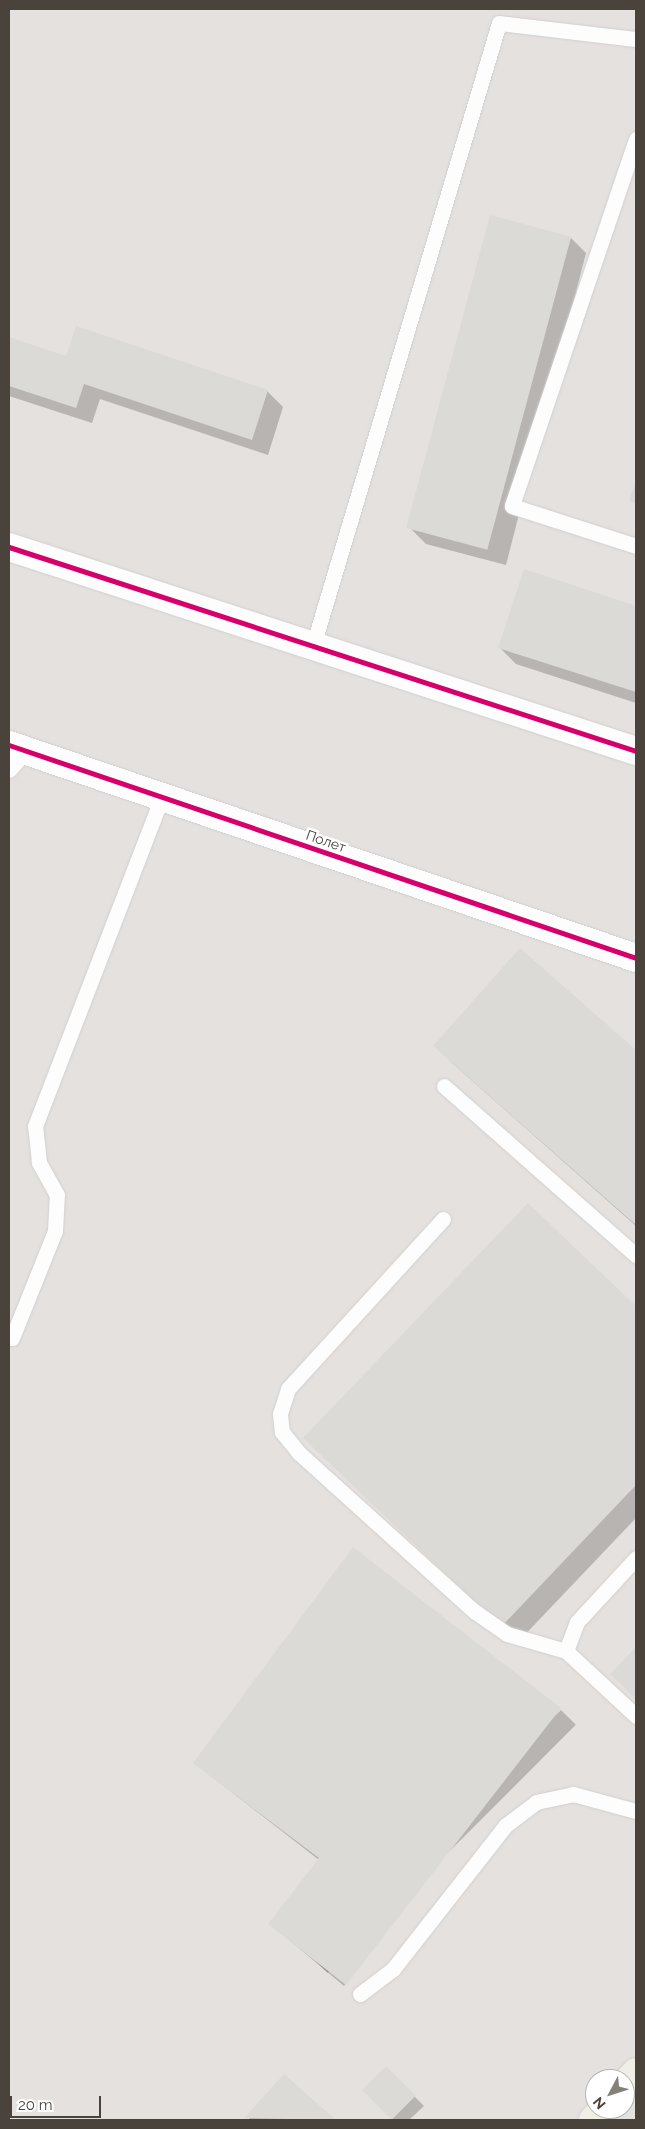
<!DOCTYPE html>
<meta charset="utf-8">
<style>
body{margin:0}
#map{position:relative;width:645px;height:2129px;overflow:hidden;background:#f3f1ef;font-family:Raleway,sans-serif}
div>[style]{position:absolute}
.industrial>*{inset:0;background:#e5e1df}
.shadow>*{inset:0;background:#0003;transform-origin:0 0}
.building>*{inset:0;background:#dcdad7;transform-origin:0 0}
.roads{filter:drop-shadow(0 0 1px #d1cfcc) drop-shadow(0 0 1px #d1cfcc)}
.service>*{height:15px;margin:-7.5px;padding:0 7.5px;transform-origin:7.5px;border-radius:7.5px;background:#fdfdfd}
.minor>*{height:28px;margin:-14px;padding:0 14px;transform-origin:14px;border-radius:14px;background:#fdfdfd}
.primary>*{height:28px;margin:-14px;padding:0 14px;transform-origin:14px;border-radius:14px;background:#f1eee6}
.cycleway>*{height:5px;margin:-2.5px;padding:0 2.5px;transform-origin:2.5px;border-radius:2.5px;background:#d6006c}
span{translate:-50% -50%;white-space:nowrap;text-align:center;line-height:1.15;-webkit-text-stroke:5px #fff;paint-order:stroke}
.street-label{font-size:14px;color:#49433b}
.frame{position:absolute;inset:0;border:10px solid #49433b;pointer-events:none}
.north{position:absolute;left:585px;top:2069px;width:50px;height:50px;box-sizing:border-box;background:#fff;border:1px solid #b6b4b1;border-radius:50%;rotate:230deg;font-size:14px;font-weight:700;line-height:20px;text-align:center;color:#49433b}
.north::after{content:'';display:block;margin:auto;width:18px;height:22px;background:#84807a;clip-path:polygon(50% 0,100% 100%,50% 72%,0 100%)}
.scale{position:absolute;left:10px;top:2096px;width:91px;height:22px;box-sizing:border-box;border:2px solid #49433b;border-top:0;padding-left:6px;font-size:15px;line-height:18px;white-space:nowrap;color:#49433b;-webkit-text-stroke:4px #fff;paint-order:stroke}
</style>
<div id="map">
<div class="industrial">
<div style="clip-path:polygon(evenodd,9px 9px,636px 9px,636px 2120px,9px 2120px,9px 9px,595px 2079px,625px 2079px,625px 2109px,595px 2109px,595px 2079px)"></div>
</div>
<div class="shadow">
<div style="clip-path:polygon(570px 237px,586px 253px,506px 565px,426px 544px,410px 528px)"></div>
<div style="clip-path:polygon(9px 338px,67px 357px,267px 391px,283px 407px,268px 455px,100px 399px,92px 423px,9px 396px)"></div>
<div style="clip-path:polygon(525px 571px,636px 607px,636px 703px,516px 664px,500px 648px)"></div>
<div style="clip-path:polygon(520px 950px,636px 1052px,636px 1226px,451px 1062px)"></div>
<div style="clip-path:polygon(528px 1204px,636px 1308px,636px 1518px,518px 1642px,321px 1454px)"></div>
<div style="clip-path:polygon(353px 1549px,560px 1709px,344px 1986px,270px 1924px,319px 1860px,194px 1763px)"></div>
<div style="left:561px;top:1710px;width:21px;height:351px;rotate:45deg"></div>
<div style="clip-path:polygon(386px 2068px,424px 2106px,409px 2120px,394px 2120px,363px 2090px)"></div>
<div style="clip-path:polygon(284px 2076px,334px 2120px,248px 2120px)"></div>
</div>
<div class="building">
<div style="left:490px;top:215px;width:84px;height:324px;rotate:15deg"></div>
<div style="clip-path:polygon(76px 326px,268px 390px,252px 440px,84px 384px,76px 408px,9px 386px,9px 337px,66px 356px)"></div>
<div style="clip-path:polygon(636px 481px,636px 504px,629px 501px)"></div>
<div style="clip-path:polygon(524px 569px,636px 606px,636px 692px,498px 648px)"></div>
<div style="clip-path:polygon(520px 948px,636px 1050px,636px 1225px,433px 1046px)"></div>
<div style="clip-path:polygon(528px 1203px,636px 1306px,636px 1485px,501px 1627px,303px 1438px)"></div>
<div style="clip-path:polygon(353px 1547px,561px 1708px,346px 1985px,268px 1924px,319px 1858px,193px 1763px)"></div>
<div style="clip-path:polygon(636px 1647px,636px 1699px,610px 1674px)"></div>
<div style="left:386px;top:2066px;width:42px;height:34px;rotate:45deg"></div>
<div style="clip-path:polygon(284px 2074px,336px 2120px,244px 2118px)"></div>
</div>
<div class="roads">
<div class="service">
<div style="left:636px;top:139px;width:387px;rotate:108.7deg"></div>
<div style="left:512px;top:506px;width:130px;rotate:17.9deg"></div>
<div style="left:312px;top:649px;width:653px;rotate:-73.37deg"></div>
<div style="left:499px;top:23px;width:138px;rotate:6.7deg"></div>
<div style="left:9px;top:770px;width:27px;rotate:-48deg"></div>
<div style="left:444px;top:1086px;width:256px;rotate:41.4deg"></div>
<div style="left:443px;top:1219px;width:230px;rotate:132.4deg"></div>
<div style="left:288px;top:1389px;width:26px;rotate:108deg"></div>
<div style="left:280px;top:1414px;width:18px;rotate:84deg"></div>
<div style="left:282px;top:1432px;width:27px;rotate:51deg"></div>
<div style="left:299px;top:1453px;width:236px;rotate:42.1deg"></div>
<div style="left:474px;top:1611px;width:40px;rotate:34.9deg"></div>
<div style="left:507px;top:1634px;width:61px;rotate:16.1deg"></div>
<div style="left:12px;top:1338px;width:115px;rotate:-68.1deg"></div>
<div style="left:55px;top:1231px;width:36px;rotate:-87deg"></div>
<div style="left:57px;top:1195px;width:38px;rotate:-119deg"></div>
<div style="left:39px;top:1162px;width:36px;rotate:-96deg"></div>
<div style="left:35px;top:1126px;width:353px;rotate:-68.9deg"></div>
<div style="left:636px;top:1558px;width:87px;rotate:132.7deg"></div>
<div style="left:577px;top:1622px;width:31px;rotate:111deg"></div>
<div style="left:566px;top:1651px;width:96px;rotate:42.9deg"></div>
<div style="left:360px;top:1994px;width:41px;rotate:-37.1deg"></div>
<div style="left:393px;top:1969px;width:183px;rotate:-51.9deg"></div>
<div style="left:506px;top:1825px;width:38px;rotate:-37deg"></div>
<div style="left:536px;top:1802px;width:38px;rotate:-12deg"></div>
<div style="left:573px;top:1794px;width:65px;rotate:15.1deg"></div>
</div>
<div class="minor">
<div style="left:9px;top:547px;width:659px;rotate:18.02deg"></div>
<div style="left:9px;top:745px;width:662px;rotate:18.76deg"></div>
</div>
<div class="primary">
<div style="left:625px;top:2084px;width:16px;rotate:-47deg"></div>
<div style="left:593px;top:2120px;width:15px;rotate:-48deg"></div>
</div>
</div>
<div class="cycleway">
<div style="left:9px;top:547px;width:659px;rotate:18.02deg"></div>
<div style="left:9px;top:745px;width:662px;rotate:18.76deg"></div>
</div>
<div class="street-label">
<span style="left:326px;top:841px;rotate:19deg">Полет</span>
</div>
<div class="frame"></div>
<div class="north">N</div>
<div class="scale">20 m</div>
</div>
